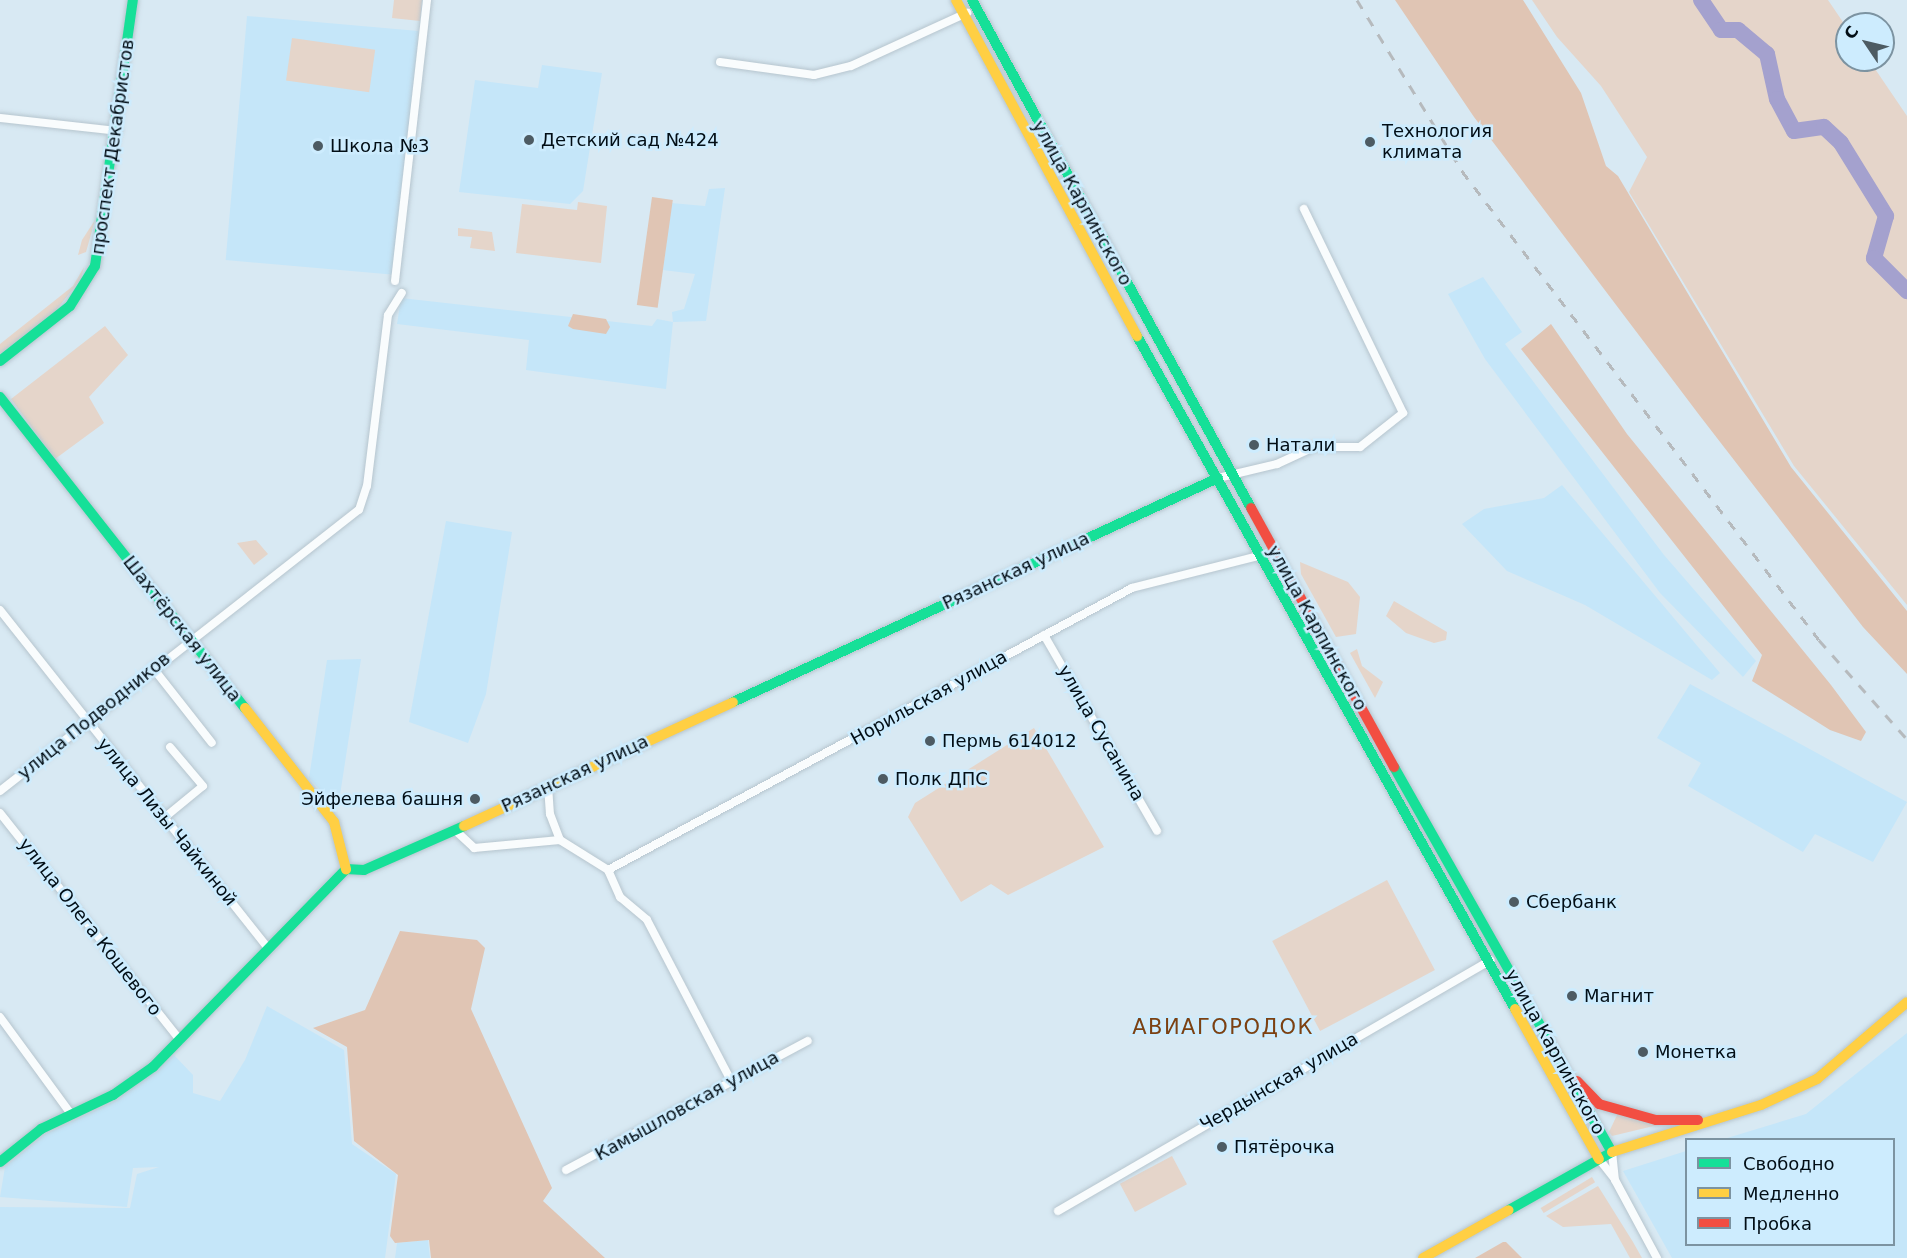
<!DOCTYPE html>
<meta charset="utf-8">
<style>
body{margin:0}
#map{position:relative;width:1907px;height:1258px;overflow:hidden;background:#d8e9f3;font-family:"DejaVu Sans",sans-serif}
div>[style]{position:absolute}
.built>*{inset:0;background:#c5e6f9;transform-origin:0 0}
.green>*{inset:0;background:#e5d5ca;transform-origin:0 0}
.forest>*{inset:0;background:#e0c5b4;transform-origin:0 0}
.river>*{height:16px;margin:-8px;padding:0 8px;transform-origin:8px;border-radius:8px;background:#a4a1ce}
.roads{filter:drop-shadow(0 0 2px #b6c5ce) drop-shadow(0 0 2px #b6c5ce)}
.street>*{height:8px;margin:-4px;padding:0 4px;transform-origin:4px;border-radius:4px;background:#f9fcfd}
.fast>*{height:10px;margin:-5px;padding:0 5px;transform-origin:5px;border-radius:5px;background:#16e098}
.slow>*{height:10px;margin:-5px;padding:0 5px;transform-origin:5px;border-radius:5px;background:#ffcf43}
.jam>*{height:10px;margin:-5px;padding:0 5px;transform-origin:5px;border-radius:5px;background:#f24e42}
.rail>*{height:3px;margin-top:-1.5px;transform-origin:0;background:repeating-linear-gradient(90deg,#b6babd 0 10px,transparent 0 20px)}
.dots>*{width:16px;height:16px;translate:-50% -50%;box-sizing:border-box;border:3px solid #cdecfe;border-radius:50%}
span{translate:-50% -50%;white-space:nowrap;text-align:center;line-height:1.15;-webkit-text-stroke:5px #cdecfe;paint-order:stroke}
.poi-label{font-size:18px;color:#020e16}
.left{translate:0 -50%;text-align:left}
.right{translate:-100% -50%;text-align:right}
.street-label{font-size:18px;color:#020e16}
.quarter-label{font-size:21px;color:#7c4112;letter-spacing:1.5px}
.legend{position:absolute;left:1685px;top:1138px;width:210px;height:108px;box-sizing:border-box;background:#cdecfe;border:2px solid #7c93a1;margin:0;padding:8px 10px;list-style:none;font-size:18px;color:#020e16}
.legend li{display:flex;align-items:center;gap:12px;height:30px}
.legend b{width:30px;border:2px solid #7c93a1}
.north{position:absolute;left:1835px;top:12px;width:60px;height:60px;box-sizing:border-box;background:#cdecfe;border:2px solid #7c93a1;border-radius:50%;rotate:305deg;font-size:16px;font-weight:700;line-height:24px;text-align:center;color:#020e16}
.north::after{content:'';display:block;margin:auto;width:21px;height:27px;background:#4d5b63;clip-path:polygon(50% 0,100% 100%,50% 72%,0 100%)}
</style>
<div id="map">
<div class="built">
<div style="left:247px;top:16px;width:172px;height:245px;rotate:5deg"></div>
<div style="clip-path:polygon(542px 65px,602px 73px,583px 191px,570px 204px,459px 192px,475px 80px,538px 88px)"></div>
<div style="clip-path:polygon(725px 188px,706px 321px,673px 322px,666px 389px,526px 370px,529px 340px,397px 324px,401px 298px,652px 326px,657px 319px,673px 322px,672px 312px,684px 309px,695px 274px,663px 270px,671px 203px,705px 206px,709px 189px)"></div>
<div style="clip-path:polygon(1483px 277px,1522px 332px,1505px 344px,1664px 555px,1756px 661px,1743px 677px,1660px 593px,1485px 359px,1448px 294px)"></div>
<div style="clip-path:polygon(1562px 485px,1720px 673px,1712px 680px,1585px 605px,1507px 571px,1462px 524px,1484px 509px,1544px 498px)"></div>
<div style="clip-path:polygon(446px 521px,512px 532px,486px 694px,468px 743px,409px 722px)"></div>
<div style="clip-path:polygon(361px 659px,340px 795px,324px 794px,309px 778px,327px 660px)"></div>
<div style="clip-path:polygon(1690px 684px,1907px 802px,1873px 862px,1815px 834px,1803px 852px,1688px 786px,1701px 763px,1657px 738px)"></div>
<div style="clip-path:polygon(267px 1006px,344px 1050px,352px 1144px,396px 1174px,385px 1258px,0 1258px,0 1207px,130px 1208px,137px 1174px,159px 1167px,133px 1168px,127px 1207px,0 1197px,5px 1167px,44px 1135px,117px 1100px,174px 1055px,193px 1075px,193px 1093px,220px 1101px,245px 1060px)"></div>
<div style="clip-path:polygon(1907px 1033px,1907px 1258px,1672px 1258px,1623px 1171px,1686px 1151px,1686px 1244px,1894px 1244px,1894px 1140px,1724px 1139px,1806px 1114px)"></div>
<div style="clip-path:polygon(428px 1240px,430px 1258px,395px 1258px,397px 1243px)"></div>
</div>
<div class="green">
<div style="clip-path:polygon(394px 0,422px 0,420px 21px,392px 18px)"></div>
<div style="clip-path:polygon(1532px 0,1828px 0,1847px 28px,1847px 60px,1869px 60px,1907px 116px,1907px 605px,1794px 466px,1629px 192px,1647px 157px,1601px 86px,1557px 37px)"></div>
<div style="left:292px;top:38px;width:84px;height:43px;rotate:8deg"></div>
<div style="clip-path:polygon(578px 202px,607px 206px,601px 263px,516px 253px,522px 204px,577px 210px)"></div>
<div style="clip-path:polygon(95px 220px,86px 252px,78px 255px,82px 240px)"></div>
<div style="clip-path:polygon(458px 228px,492px 232px,495px 251px,470px 248px,472px 237px,458px 236px)"></div>
<div style="clip-path:polygon(84px 267px,81px 279px,53px 314px,0 354px,0 344px,73px 286px)"></div>
<div style="clip-path:polygon(105px 326px,128px 355px,89px 397px,104px 423px,55px 459px,11px 399px)"></div>
<div style="clip-path:polygon(256px 540px,268px 554px,254px 565px,237px 543px)"></div>
<div style="clip-path:polygon(1300px 562px,1348px 582px,1360px 597px,1356px 634px,1336px 637px,1301px 574px)"></div>
<div style="clip-path:polygon(1394px 601px,1447px 632px,1446px 640px,1434px 643px,1406px 633px,1386px 616px)"></div>
<div style="clip-path:polygon(1357px 649px,1362px 666px,1383px 682px,1375px 698px,1350px 653px)"></div>
<div style="clip-path:polygon(1034px 728px,1104px 847px,1008px 895px,991px 884px,961px 902px,908px 817px,915px 803px)"></div>
<div style="left:1387px;top:880px;width:102px;height:130px;rotate:62deg"></div>
<div style="clip-path:polygon(1618px 1113px,1662px 1124px,1612px 1136px,1609px 1132px)"></div>
<div style="left:1172px;top:1156px;width:32px;height:59px;rotate:62deg"></div>
<div style="left:1592px;top:1177px;width:6px;height:60px;rotate:59deg"></div>
<div style="clip-path:polygon(1598px 1186px,1633px 1242px,1642px 1258px,1630px 1258px,1611px 1224px,1563px 1227px,1546px 1216px)"></div>
</div>
<div class="forest">
<div style="clip-path:polygon(1395px 0,1523px 0,1581px 93px,1606px 166px,1618px 176px,1791px 467px,1907px 611px,1907px 674px,1863px 627px,1700px 416px,1474px 117px)"></div>
<div style="left:652px;top:197px;width:21px;height:109px;rotate:8deg"></div>
<div style="clip-path:polygon(573px 314px,606px 319px,610px 327px,606px 334px,573px 329px,568px 326px)"></div>
<div style="clip-path:polygon(1551px 324px,1627px 434px,1831px 685px,1866px 732px,1861px 741px,1830px 730px,1752px 681px,1762px 655px,1521px 349px)"></div>
<div style="clip-path:polygon(400px 931px,477px 940px,485px 948px,471px 1009px,552px 1188px,543px 1201px,605px 1258px,431px 1258px,429px 1240px,395px 1243px,390px 1236px,398px 1175px,354px 1141px,347px 1047px,313px 1028px,365px 1010px)"></div>
<div style="clip-path:polygon(1506px 1242px,1522px 1258px,1475px 1258px,1503px 1242px)"></div>
</div>
<div class="river">
<div style="left:1701px;top:0;width:36px;rotate:56deg"></div>
<div style="left:1721px;top:30px;width:17px"></div>
<div style="left:1738px;top:30px;width:38px;rotate:40deg"></div>
<div style="left:1767px;top:54px;width:46px;rotate:77.5deg"></div>
<div style="left:1777px;top:99px;width:36px;rotate:62deg"></div>
<div style="left:1794px;top:131px;width:30px;rotate:-8deg"></div>
<div style="left:1824px;top:127px;width:23px;rotate:43deg"></div>
<div style="left:1841px;top:143px;width:86px;rotate:58.3deg"></div>
<div style="left:1886px;top:216px;width:44px;rotate:105.9deg"></div>
<div style="left:1874px;top:258px;width:47px;rotate:45deg"></div>
</div>
<div class="roads">
<div class="street">
<div style="left:720px;top:62px;width:95px;rotate:7.9deg"></div>
<div style="left:814px;top:75px;width:38px;rotate:-14deg"></div>
<div style="left:851px;top:66px;width:128px;rotate:-24.6deg"></div>
<div style="left:0;top:118px;width:118px;rotate:6.3deg"></div>
<div style="left:395px;top:281px;width:283px;rotate:-83.5deg"></div>
<div style="left:1218px;top:478px;width:61px;rotate:-13.3deg"></div>
<div style="left:1277px;top:464px;width:41px;rotate:-24.7deg"></div>
<div style="left:1314px;top:447px;width:46px"></div>
<div style="left:1360px;top:447px;width:55px;rotate:-38.3deg"></div>
<div style="left:1403px;top:413px;width:227px;rotate:-115.9deg"></div>
<div style="left:0;top:610px;width:431px;rotate:51.6deg"></div>
<div style="left:1044px;top:635px;width:226px;rotate:60deg"></div>
<div style="left:153px;top:668px;width:95px;rotate:51.8deg"></div>
<div style="left:548px;top:786px;width:28px;rotate:86deg"></div>
<div style="left:550px;top:814px;width:28px;rotate:69deg"></div>
<div style="left:560px;top:840px;width:57px;rotate:32deg"></div>
<div style="left:608px;top:870px;width:30px;rotate:66deg"></div>
<div style="left:620px;top:897px;width:35px;rotate:40deg"></div>
<div style="left:647px;top:920px;width:182px;rotate:62.4deg"></div>
<div style="left:0;top:791px;width:456px;rotate:-38.1deg"></div>
<div style="left:359px;top:510px;width:25px;rotate:-72deg"></div>
<div style="left:367px;top:486px;width:172px;rotate:-83deg"></div>
<div style="left:388px;top:315px;width:26px;rotate:-58deg"></div>
<div style="left:0;top:813px;width:290px;rotate:51.6deg"></div>
<div style="left:164px;top:818px;width:50px;rotate:-39.4deg"></div>
<div style="left:203px;top:786px;width:51px;rotate:-130.2deg"></div>
<div style="left:456px;top:831px;width:25px;rotate:43deg"></div>
<div style="left:474px;top:848px;width:86px;rotate:-5.3deg"></div>
<div style="left:608px;top:870px;width:595px;rotate:-28.29deg"></div>
<div style="left:1132px;top:588px;width:134px;rotate:-14.2deg"></div>
<div style="left:0;top:1017px;width:120px;rotate:53.8deg"></div>
<div style="left:1612px;top:1152px;width:28px;rotate:84deg"></div>
<div style="left:1615px;top:1180px;width:89px;rotate:61.7deg"></div>
<div style="left:1599px;top:1159px;width:24px;rotate:52deg"></div>
<div style="left:566px;top:1170px;width:274px;rotate:-28.1deg"></div>
<div style="left:1058px;top:1211px;width:500px;rotate:-30.1deg"></div>
</div>
<div class="fast">
<div style="left:972px;top:0;width:580px;rotate:61.22deg"></div>
<div style="left:1137px;top:336px;width:772px;rotate:60.68deg"></div>
<div style="left:0;top:361px;width:89px;rotate:-38.2deg"></div>
<div style="left:70px;top:306px;width:47px;rotate:-58deg"></div>
<div style="left:95px;top:266px;width:269px;rotate:-81.9deg"></div>
<div style="left:0;top:397px;width:396px;rotate:51.8deg"></div>
<div style="left:733px;top:702px;width:534px;rotate:-24.79deg"></div>
<div style="left:1394px;top:767px;width:442px;rotate:60.5deg"></div>
<div style="left:1612px;top:1152px;width:118px;rotate:150.6deg"></div>
<div style="left:0;top:1162px;width:53px;rotate:-38.8deg"></div>
<div style="left:41px;top:1129px;width:80px;rotate:-25.3deg"></div>
<div style="left:113px;top:1095px;width:49px;rotate:-35deg"></div>
<div style="left:153px;top:1067px;width:277px;rotate:-45.7deg"></div>
<div style="left:346px;top:869px;width:18px;rotate:3deg"></div>
<div style="left:364px;top:870px;width:109px;rotate:-23.7deg"></div>
</div>
<div class="slow">
<div style="left:956px;top:0;width:382px;rotate:61.7deg"></div>
<div style="left:245px;top:708px;width:145px;rotate:52deg"></div>
<div style="left:334px;top:822px;width:49px;rotate:75.7deg"></div>
<div style="left:464px;top:826px;width:296px;rotate:-24.7deg"></div>
<div style="left:1515px;top:1009px;width:172px;rotate:60.8deg"></div>
<div style="left:1612px;top:1152px;width:156px;rotate:-17.5deg"></div>
<div style="left:1761px;top:1105px;width:62px;rotate:-24.9deg"></div>
<div style="left:1817px;top:1079px;width:118px;rotate:-40.5deg"></div>
<div style="left:1423px;top:1258px;width:98px;rotate:-29.2deg"></div>
</div>
<div class="jam">
<div style="left:1251px;top:508px;width:296px;rotate:61.1deg"></div>
<div style="left:1577px;top:1081px;width:32px;rotate:46deg"></div>
<div style="left:1599px;top:1104px;width:59px;rotate:15.7deg"></div>
<div style="left:1656px;top:1120px;width:42px"></div>
</div>
</div>
<div class="rail">
<div style="left:1357px;top:0;width:201px;rotate:58.4deg"></div>
<div style="left:1462px;top:171px;width:589px;rotate:52.72deg"></div>
<div style="left:1819px;top:640px;width:132px;rotate:48.4deg"></div>
</div>
<div class="dots">
<div style="left:529px;top:140px;background:#4d5b63"></div>
<div style="left:1370px;top:142px;background:#4d5b63"></div>
<div style="left:318px;top:146px;background:#4d5b63"></div>
<div style="left:1254px;top:445px;background:#4d5b63"></div>
<div style="left:930px;top:741px;background:#4d5b63"></div>
<div style="left:883px;top:779px;background:#4d5b63"></div>
<div style="left:475px;top:799px;background:#4d5b63"></div>
<div style="left:1514px;top:902px;background:#4d5b63"></div>
<div style="left:1572px;top:996px;background:#4d5b63"></div>
<div style="left:1643px;top:1052px;background:#4d5b63"></div>
<div style="left:1222px;top:1147px;background:#4d5b63"></div>
</div>
<div class="poi-label">
<span class="left" style="left:1382px;top:142px">Технология<br>климата</span>
<span class="left" style="left:541px;top:140px">Детский сад №424</span>
<span class="left" style="left:330px;top:146px">Школа №3</span>
<span class="left" style="left:1266px;top:445px">Натали</span>
<span class="left" style="left:942px;top:741px">Пермь 614012</span>
<span class="left" style="left:895px;top:779px">Полк ДПС</span>
<span class="right" style="left:463px;top:799px">Эйфелева башня</span>
<span class="left" style="left:1526px;top:902px">Сбербанк</span>
<span class="left" style="left:1584px;top:996px">Магнит</span>
<span class="left" style="left:1655px;top:1052px">Монетка</span>
<span class="left" style="left:1234px;top:1147px">Пятёрочка</span>
</div>
<div class="street-label">
<span style="left:113px;top:147px;rotate:-82deg">проспект Декабристов</span>
<span style="left:1082px;top:203px;rotate:61deg">улица Карпинского</span>
<span style="left:1016px;top:571px;rotate:-25deg">Рязанская улица</span>
<span style="left:1317px;top:628px;rotate:61deg">улица Карпинского</span>
<span style="left:182px;top:629px;rotate:52deg">Шахтёрская улица</span>
<span style="left:929px;top:698px;rotate:-29deg">Норильская улица</span>
<span style="left:94px;top:716px;rotate:-39deg">улица Подводников</span>
<span style="left:1101px;top:733px;rotate:60deg">улица Сусанина</span>
<span style="left:575px;top:774px;rotate:-25deg">Рязанская улица</span>
<span style="left:167px;top:822px;rotate:51deg">улица Лизы Чайкиной</span>
<span style="left:90px;top:927px;rotate:52deg">улица Олега Кошевого</span>
<span style="left:1555px;top:1052px;rotate:61deg">улица Карпинского</span>
<span style="left:1279px;top:1082px;rotate:-30deg">Чердынская улица</span>
<span style="left:687px;top:1106px;rotate:-29deg">Камышловская улица</span>
</div>
<div class="quarter-label">
<span style="left:1223px;top:1027px">АВИАГОРОДОК</span>
</div>
<ul class="legend">
<li><b style="height:8px;background:#16e098"></b>Свободно</li>
<li><b style="height:8px;background:#ffcf43"></b>Медленно</li>
<li><b style="height:8px;background:#f24e42"></b>Пробка</li>
</ul>
<div class="north">С</div>
</div>
